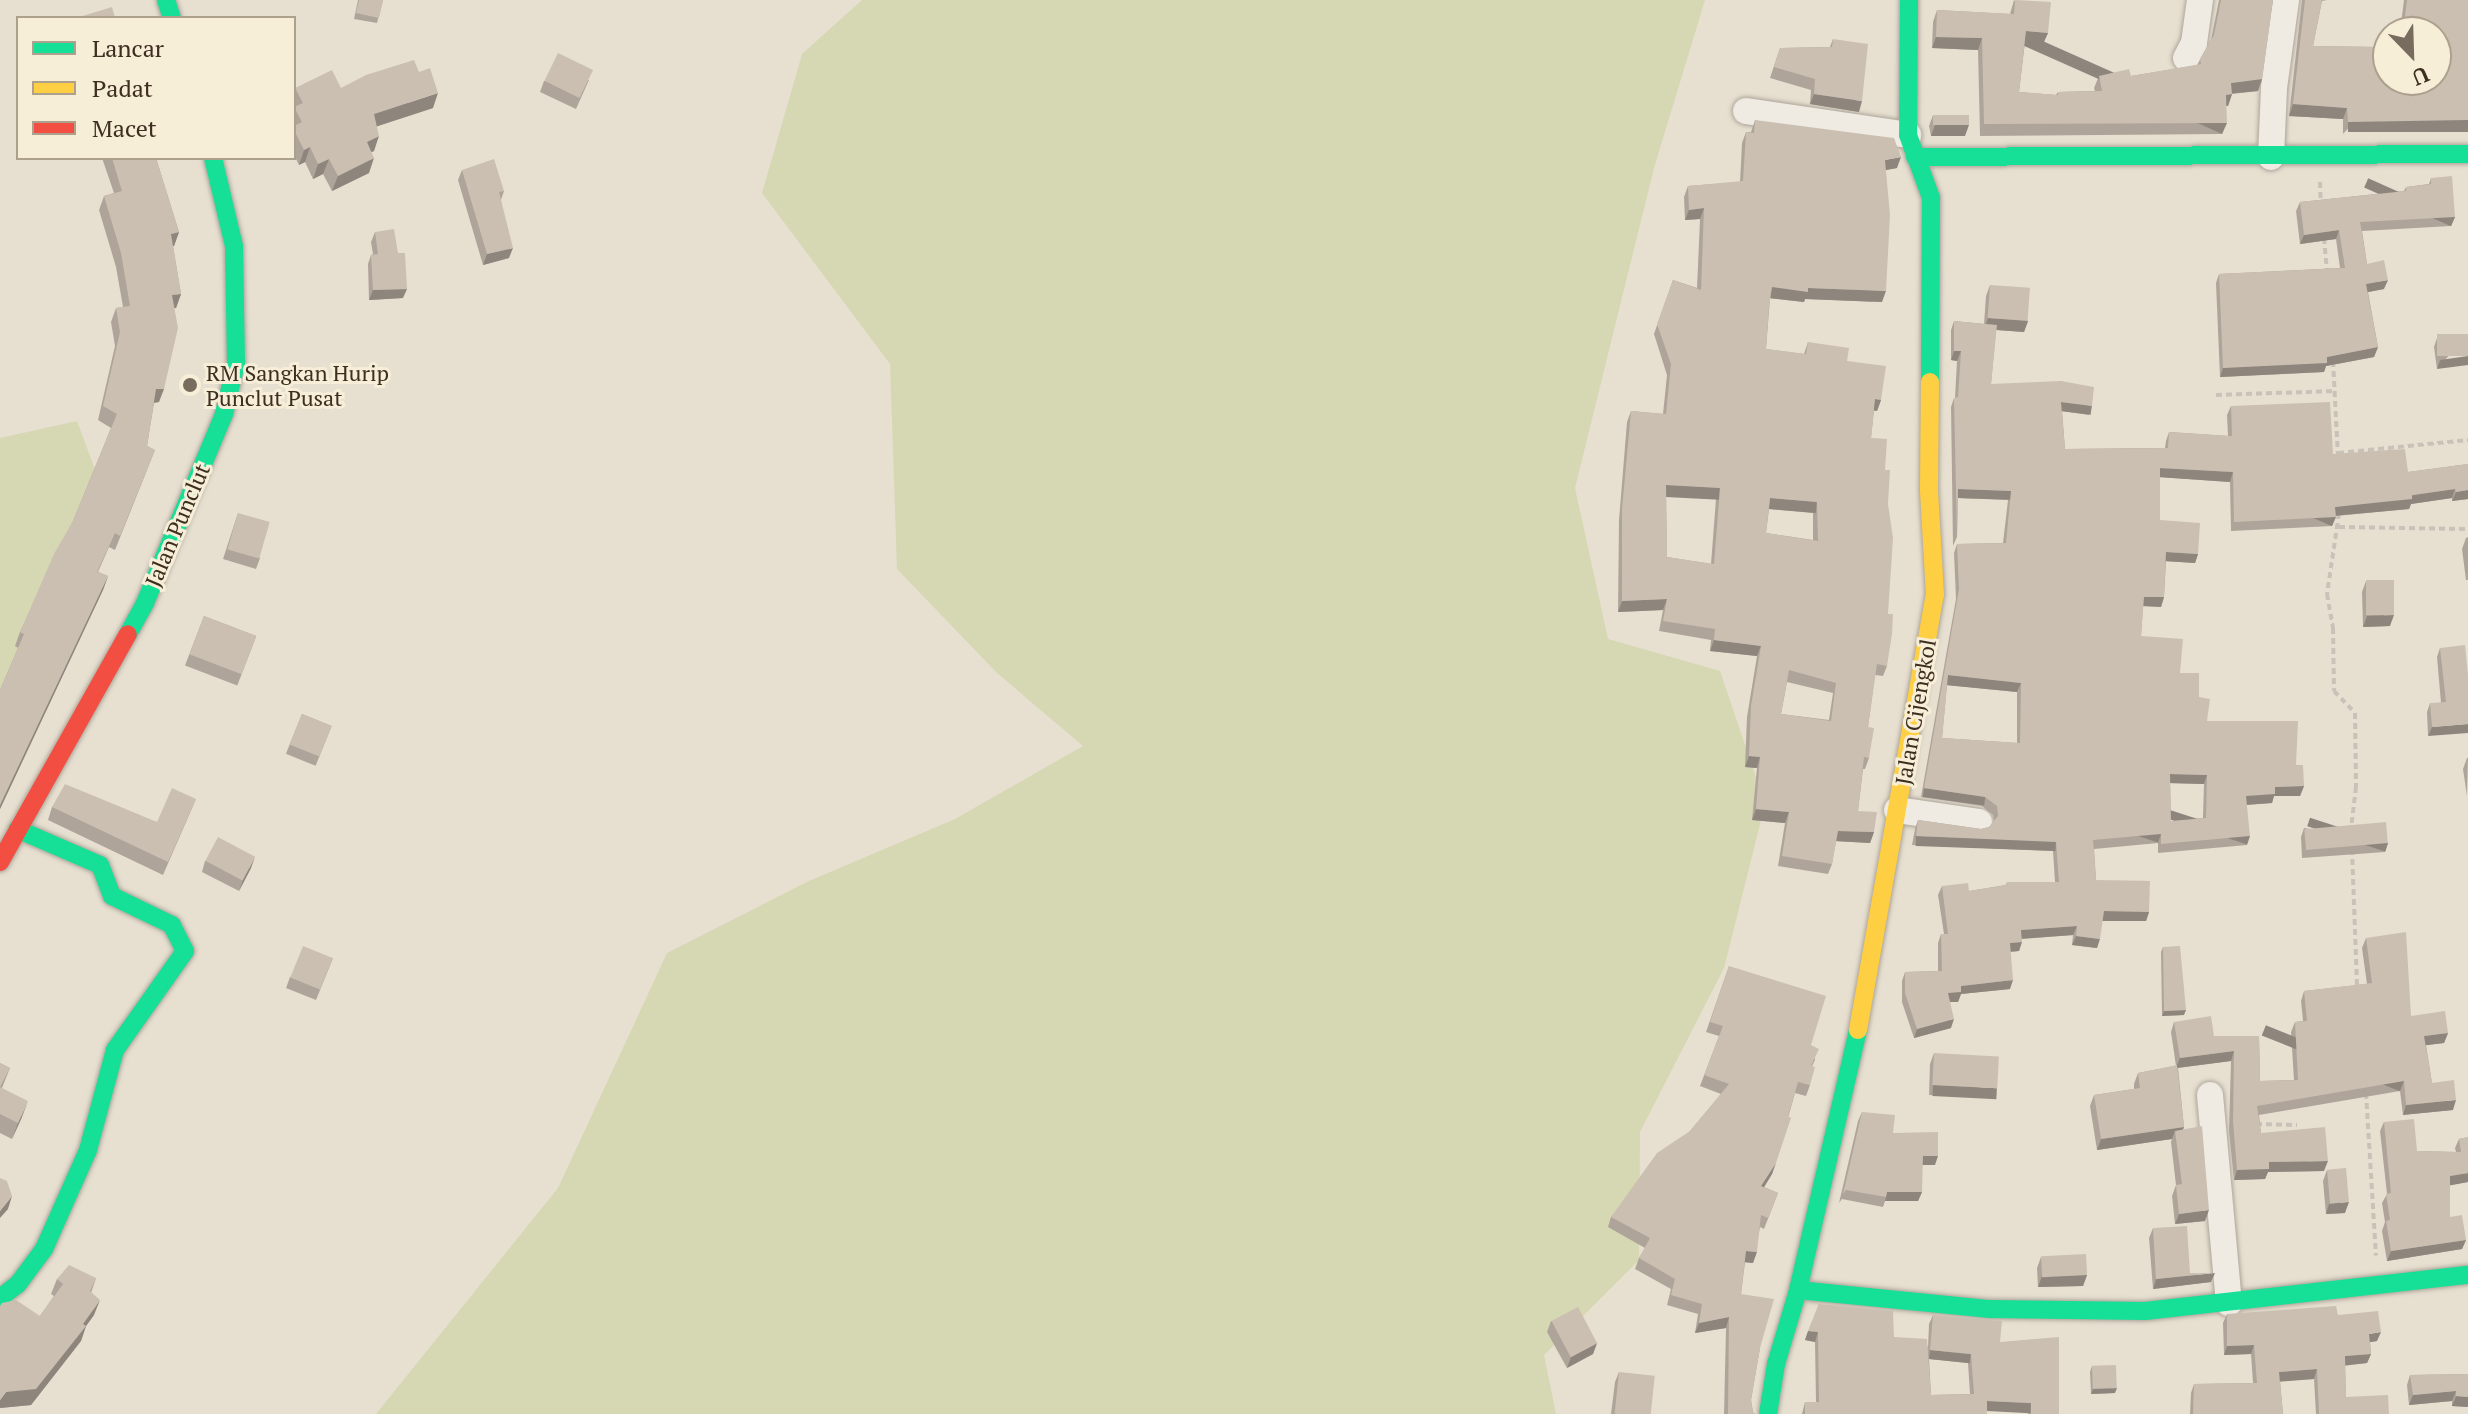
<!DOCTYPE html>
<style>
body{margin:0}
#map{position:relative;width:2468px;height:1414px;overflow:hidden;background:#e7e0d1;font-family:"PT Serif",serif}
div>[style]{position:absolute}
.green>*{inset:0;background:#d6d7b3}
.path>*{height:4px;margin-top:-2px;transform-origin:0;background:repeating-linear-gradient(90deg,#c8c2b9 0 6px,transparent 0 10px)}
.roads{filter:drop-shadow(0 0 2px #ada599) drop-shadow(0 0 2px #ada599)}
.street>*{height:26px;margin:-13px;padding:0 13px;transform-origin:13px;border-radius:13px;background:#efebe3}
.fast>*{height:18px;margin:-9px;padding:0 9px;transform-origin:9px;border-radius:9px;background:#16e098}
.slow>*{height:18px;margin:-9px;padding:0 9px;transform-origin:9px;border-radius:9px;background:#ffcf43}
.jam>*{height:18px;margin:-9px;padding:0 9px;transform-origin:9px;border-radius:9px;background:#f24e42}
.wall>*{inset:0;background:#afa499;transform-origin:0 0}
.shaded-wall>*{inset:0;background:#8e867d;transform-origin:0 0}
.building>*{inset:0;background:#cbbfb2;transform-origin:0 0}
.dots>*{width:22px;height:22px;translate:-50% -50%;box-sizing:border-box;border:4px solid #f7eed8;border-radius:50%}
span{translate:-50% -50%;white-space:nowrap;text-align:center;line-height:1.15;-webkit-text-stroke:6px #f7eed8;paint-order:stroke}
.poi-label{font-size:22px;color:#3d2e20}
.left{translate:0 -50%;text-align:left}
.street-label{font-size:22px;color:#3d2e20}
.legend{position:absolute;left:16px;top:16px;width:280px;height:144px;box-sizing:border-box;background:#f7eed8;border:2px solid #ada18e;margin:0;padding:10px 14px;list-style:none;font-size:24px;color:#3d2e20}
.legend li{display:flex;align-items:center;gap:16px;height:40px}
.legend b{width:40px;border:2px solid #ada18e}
.north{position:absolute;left:2372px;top:16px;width:80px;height:80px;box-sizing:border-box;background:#f7eed8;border:2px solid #ada18e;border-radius:50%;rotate:157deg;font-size:22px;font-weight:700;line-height:32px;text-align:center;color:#3d2e20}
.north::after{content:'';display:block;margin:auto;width:28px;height:36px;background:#786c5e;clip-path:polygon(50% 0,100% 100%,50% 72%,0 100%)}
</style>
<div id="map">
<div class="green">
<div style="clip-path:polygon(862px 0,1705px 0,1654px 168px,1575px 488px,1608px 639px,1720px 671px,1765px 804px,1724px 968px,1640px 1132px,1639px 1260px,1544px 1355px,1556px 1414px,376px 1414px,558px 1188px,667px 953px,809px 881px,955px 819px,1083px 746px,997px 673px,897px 569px,890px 364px,762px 193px,802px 54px)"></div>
<div style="clip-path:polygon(77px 421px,103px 491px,0 726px,0 438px)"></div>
</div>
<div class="path">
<div style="left:2320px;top:182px;width:23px;rotate:88deg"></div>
<div style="left:2324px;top:238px;width:35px;rotate:85deg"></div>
<div style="left:2333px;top:361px;width:95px;rotate:87deg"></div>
<div style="left:2216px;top:395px;width:120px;rotate:-1.9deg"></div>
<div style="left:2338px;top:453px;width:131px;rotate:-5.7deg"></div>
<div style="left:2339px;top:513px;width:82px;rotate:98.4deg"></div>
<div style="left:2327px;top:594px;width:35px;rotate:80deg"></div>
<div style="left:2333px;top:628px;width:63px;rotate:89.1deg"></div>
<div style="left:2334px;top:691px;width:30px;rotate:46deg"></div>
<div style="left:2355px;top:713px;width:74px;rotate:89.2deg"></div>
<div style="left:2356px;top:787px;width:42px;rotate:96.8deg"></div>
<div style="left:2339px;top:527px;width:129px;rotate:0.9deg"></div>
<div style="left:2352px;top:849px;width:139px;rotate:87.9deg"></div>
<div style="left:2366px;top:1093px;width:163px;rotate:86.5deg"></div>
<div style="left:2256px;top:1124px;width:41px;rotate:1.4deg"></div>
</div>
<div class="roads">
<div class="street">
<div style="left:2186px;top:58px;width:17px;rotate:-62deg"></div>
<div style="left:2194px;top:43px;width:43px;rotate:-82.1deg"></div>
<div style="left:1746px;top:111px;width:164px;rotate:8.4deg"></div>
<div style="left:2271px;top:157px;width:69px;rotate:-87.5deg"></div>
<div style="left:2274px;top:88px;width:89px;rotate:-82.2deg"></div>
<div style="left:1897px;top:810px;width:83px;rotate:8.3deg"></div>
<div style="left:2210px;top:1095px;width:209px;rotate:84.8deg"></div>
</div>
<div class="fast">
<div style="left:166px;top:0;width:19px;rotate:72deg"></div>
<div style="left:1909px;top:0;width:135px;rotate:90.4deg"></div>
<div style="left:1908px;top:135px;width:67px;rotate:69.9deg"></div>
<div style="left:1931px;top:198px;width:184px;rotate:90.3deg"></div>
<div style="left:1915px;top:157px;width:553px;rotate:-0.31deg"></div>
<div style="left:128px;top:634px;width:35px;rotate:-61deg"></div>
<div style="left:145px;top:603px;width:205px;rotate:-67.3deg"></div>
<div style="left:224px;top:414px;width:52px;rotate:-76.8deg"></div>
<div style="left:236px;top:363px;width:117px;rotate:-91deg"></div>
<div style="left:234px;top:246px;width:90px;rotate:-103.4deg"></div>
<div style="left:1798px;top:1290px;width:193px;rotate:5.7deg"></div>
<div style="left:1990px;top:1309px;width:155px;rotate:0.7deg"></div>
<div style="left:2145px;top:1311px;width:325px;rotate:-6.4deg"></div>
<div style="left:0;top:1298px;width:23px;rotate:-38deg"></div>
<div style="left:18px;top:1284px;width:44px;rotate:-53.4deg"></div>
<div style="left:44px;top:1249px;width:108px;rotate:-66deg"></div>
<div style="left:88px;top:1150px;width:104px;rotate:-74.9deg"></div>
<div style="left:115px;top:1050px;width:121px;rotate:-54.7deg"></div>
<div style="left:185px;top:951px;width:29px;rotate:-117deg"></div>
<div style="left:172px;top:925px;width:67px;rotate:-154.2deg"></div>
<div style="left:112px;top:896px;width:33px;rotate:-111deg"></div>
<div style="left:100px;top:865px;width:90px;rotate:-156.6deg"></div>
<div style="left:1768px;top:1414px;width:51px;rotate:-80.9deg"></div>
<div style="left:1776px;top:1364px;width:77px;rotate:-73.4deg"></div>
<div style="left:1798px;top:1290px;width:267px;rotate:-77deg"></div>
</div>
<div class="slow">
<div style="left:1858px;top:1030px;width:442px;rotate:-80deg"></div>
<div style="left:1935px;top:595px;width:105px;rotate:-93.3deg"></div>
<div style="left:1929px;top:490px;width:108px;rotate:-89.5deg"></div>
</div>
<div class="jam">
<div style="left:0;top:862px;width:261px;rotate:-60.7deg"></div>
</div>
</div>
<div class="wall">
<div style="clip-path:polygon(358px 0,383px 0,377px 23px,354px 19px)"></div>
<div style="clip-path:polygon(2014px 0,2048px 33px,2043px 44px,2025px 42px,2019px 92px,2056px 95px,2058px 92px,2095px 91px,2094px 88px,2099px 76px,2131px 76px,2198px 65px,2211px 40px,2219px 0,2273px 0,2258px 91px,2232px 94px,2228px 106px,2226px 106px,2222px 134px,1980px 136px,1978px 50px,1932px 48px,1933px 22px,1937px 10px,2010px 14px)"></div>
<div style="clip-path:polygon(2302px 0,2327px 0,2322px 1px,2313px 46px,2379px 47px,2382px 37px,2388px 80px,2436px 32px,2400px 32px,2404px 0,2468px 0,2343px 134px,2343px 119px,2289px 116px)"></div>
<div style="clip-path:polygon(1833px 39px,1859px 112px,1810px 104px,1811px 90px,1770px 78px,1780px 48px,1830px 47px)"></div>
<div style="clip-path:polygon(589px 80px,576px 109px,540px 92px,544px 81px)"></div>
<div style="clip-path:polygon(295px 88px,341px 88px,433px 108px,377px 126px,374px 151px,371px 152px,369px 173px,332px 191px,323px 174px,313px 179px,305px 162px,299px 165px,294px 155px,294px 91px)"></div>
<div style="clip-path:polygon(1933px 115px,1965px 136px,1931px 136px,1929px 126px)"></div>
<div style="clip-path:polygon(evenodd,1755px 120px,1897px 168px,1886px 170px,1882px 302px,1805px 299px,1804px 302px,1770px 298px,1766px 349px,1804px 354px,1808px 342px,1847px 361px,1881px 400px,1877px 411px,1874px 410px,1871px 438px,1885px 470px,1888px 504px,1887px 666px,1883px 676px,1875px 675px,1868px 727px,1869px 758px,1865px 769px,1863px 769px,1858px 811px,1874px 832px,1870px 843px,1836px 841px,1832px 864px,1828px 874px,1778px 866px,1785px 823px,1752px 820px,1757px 768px,1745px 767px,1747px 717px,1757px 656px,1710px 651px,1711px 640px,1659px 631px,1663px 610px,1618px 612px,1619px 520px,1627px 422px,1631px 411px,1663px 414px,1667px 375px,1654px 334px,1673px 280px,1697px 288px,1700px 219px,1685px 220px,1684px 197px,1688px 186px,1740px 182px,1742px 143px,1746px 132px,1751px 132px,1755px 120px,1666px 496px,1716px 499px,1711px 564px,1667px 557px,1666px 496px,1755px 120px,1769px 509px,1813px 513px,1813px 540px,1766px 533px,1769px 509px,1755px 120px,1787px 682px,1833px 693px,1829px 720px,1781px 714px,1787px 682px)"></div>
<div style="clip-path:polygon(102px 158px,156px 158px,179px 232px,174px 246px,173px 246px,181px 294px,176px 308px,174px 308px,159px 402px,154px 403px,147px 446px,155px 450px,115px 550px,109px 547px,98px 572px,108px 576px,103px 590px,0 809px,0 690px,18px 648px,15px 646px,20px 632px,73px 521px,111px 428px,98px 420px,115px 346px,111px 322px,116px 308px,123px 307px,116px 267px,99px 210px,104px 196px,114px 193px)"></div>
<div style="clip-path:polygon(462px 170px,504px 191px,501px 200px,509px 258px,483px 265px,458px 180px)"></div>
<div style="clip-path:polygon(2431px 178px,2455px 217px,2451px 226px,2362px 231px,2367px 264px,2384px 289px,2368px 292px,2378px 347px,2374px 357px,2326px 366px,2324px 372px,2220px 377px,2216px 283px,2219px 274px,2340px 268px,2336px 239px,2300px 244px,2296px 211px,2300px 202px,2404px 191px,2406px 187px,2429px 184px)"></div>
<div style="clip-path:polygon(375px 232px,398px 253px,403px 298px,369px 300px,368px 264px,371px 255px,373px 254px,371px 242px)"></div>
<div style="clip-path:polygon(evenodd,1990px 285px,2028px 321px,2024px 332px,1996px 330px,1991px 384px,2092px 406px,2089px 415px,2062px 411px,2065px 449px,2165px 448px,2166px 441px,2169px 432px,2228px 436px,2227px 415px,2231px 406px,2333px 454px,2408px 472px,2468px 464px,2468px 499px,2452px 501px,2452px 498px,2411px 504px,2409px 509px,2336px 516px,2332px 526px,2231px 531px,2230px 482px,2160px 477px,2160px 520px,2198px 554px,2195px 563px,2166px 561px,2164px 597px,2161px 607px,2143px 606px,2141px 636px,2180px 673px,2199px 697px,2207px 721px,2296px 765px,2304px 786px,2300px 796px,2274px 796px,2272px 803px,2247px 805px,2247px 845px,2158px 853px,2158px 843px,2094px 849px,2096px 880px,2149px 912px,2146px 921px,2102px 921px,2097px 948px,2072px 945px,2073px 935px,2022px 939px,2019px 951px,2010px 952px,2010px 989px,1961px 994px,1958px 1002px,1950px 1002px,1951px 1028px,1914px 1038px,1902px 1002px,1902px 981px,1905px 972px,1938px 971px,1938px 943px,1941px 934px,1944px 934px,1938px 895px,1942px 886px,1969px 891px,2006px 885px,2007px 882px,2055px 882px,2053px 851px,1912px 845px,1915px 829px,1918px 820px,1981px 829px,1989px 827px,1994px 821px,1993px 815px,1982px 806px,1921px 797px,1956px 599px,1954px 553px,1957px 544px,2003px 543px,2008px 500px,1958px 498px,1957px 537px,1953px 546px,1951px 407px,1954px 398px,1955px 398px,1957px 361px,1951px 360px,1951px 330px,1954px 321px,1984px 324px,1986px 296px,1990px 285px,1947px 685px,2017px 692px,2017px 743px,1942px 738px,1947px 685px,1990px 285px,2170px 783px,2204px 784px,2203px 818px,2171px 821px,2170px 783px)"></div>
<div style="clip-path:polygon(2468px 334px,2437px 369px,2434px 347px,2437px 338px)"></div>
<div style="clip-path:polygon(238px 513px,260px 558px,256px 569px,223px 559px)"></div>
<div style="clip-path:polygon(2468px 537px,2468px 580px,2466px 580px,2462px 549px,2466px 538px)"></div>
<div style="clip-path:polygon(2366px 581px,2390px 626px,2363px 627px,2362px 592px)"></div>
<div style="left:204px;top:616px;width:56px;height:53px;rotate:21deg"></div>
<div style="clip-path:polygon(2440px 648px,2468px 675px,2428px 736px,2427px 712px,2430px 703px,2441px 703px,2437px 657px)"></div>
<div style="left:302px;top:714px;width:32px;height:43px;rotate:22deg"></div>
<div style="clip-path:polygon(2467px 758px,2468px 758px,2467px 796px,2463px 769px)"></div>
<div style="clip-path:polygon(196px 799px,163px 875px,48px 820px,52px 807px,157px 822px)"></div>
<div style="clip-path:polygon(2304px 828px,2388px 843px,2385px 852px,2302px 858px,2301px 837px)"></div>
<div style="clip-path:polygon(205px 861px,251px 868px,239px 891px,202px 872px)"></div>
<div style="clip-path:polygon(2366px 938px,2411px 1016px,2448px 1033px,2444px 1043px,2426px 1045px,2432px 1083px,2453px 1110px,2403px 1115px,2400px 1091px,2259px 1115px,2261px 1133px,2324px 1171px,2268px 1172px,2265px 1179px,2234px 1180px,2229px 1131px,2231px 1061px,2178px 1068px,2184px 1127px,2182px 1130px,2205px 1221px,2175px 1224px,2172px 1196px,2176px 1185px,2171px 1142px,2172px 1139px,2097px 1150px,2090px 1106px,2094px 1095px,2134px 1089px,2134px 1084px,2138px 1073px,2176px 1066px,2171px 1032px,2174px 1022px,2214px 1036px,2259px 1036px,2260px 1081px,2294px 1080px,2291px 1032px,2295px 1022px,2303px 1021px,2301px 1001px,2304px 991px,2367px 984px,2362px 948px)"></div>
<div style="clip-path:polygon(2163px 947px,2184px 1015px,2162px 1016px,2161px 952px)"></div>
<div style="clip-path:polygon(333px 958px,316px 1000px,286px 988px,290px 977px)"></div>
<div style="clip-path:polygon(1729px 966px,1811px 1045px,1815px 1060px,1812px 1066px,1810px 1085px,1806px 1096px,1795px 1093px,1772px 1174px,1764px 1187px,1778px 1193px,1764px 1229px,1760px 1227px,1753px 1263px,1745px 1262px,1741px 1294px,1760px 1348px,1751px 1400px,1753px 1412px,1755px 1414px,1724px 1414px,1726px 1328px,1695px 1333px,1698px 1314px,1667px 1305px,1671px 1289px,1635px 1269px,1639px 1258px,1645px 1248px,1608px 1227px,1611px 1217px,1690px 1131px,1721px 1094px,1700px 1086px,1719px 1036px,1706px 1032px)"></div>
<div style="clip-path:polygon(1934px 1053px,1994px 1098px,1929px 1095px,1930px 1064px)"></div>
<div style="clip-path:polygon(0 1063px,10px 1068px,2px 1088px,22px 1117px,12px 1139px,0 1133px)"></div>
<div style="clip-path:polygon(1862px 1112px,1893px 1133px,1935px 1165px,1922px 1165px,1922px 1192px,1918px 1201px,1885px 1201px,1883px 1207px,1842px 1199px,1839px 1203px,1858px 1121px)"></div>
<div style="clip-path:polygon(2384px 1122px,2417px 1151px,2456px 1152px,2455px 1148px,2459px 1139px,2468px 1137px,2468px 1182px,2450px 1185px,2450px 1217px,2466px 1240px,2462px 1249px,2387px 1261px,2382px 1231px,2385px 1222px,2382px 1203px,2387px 1194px,2380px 1131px)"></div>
<div style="clip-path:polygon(2327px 1170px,2345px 1213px,2326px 1214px,2323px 1181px)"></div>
<div style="clip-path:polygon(2153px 1228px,2190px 1273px,2211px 1282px,2153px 1289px,2149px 1238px)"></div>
<div style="clip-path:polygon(2041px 1257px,2087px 1275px,2083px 1286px,2038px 1287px,2037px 1268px)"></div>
<div style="clip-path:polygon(96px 1278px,91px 1293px,94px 1315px,86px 1326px,81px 1341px,31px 1405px,0 1408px,40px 1316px,54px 1296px,51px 1294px,57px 1279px)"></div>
<div style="clip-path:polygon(evenodd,1819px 1304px,1894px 1337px,1928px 1347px,1929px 1324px,1933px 1315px,2000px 1342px,2059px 1414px,2028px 1414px,2028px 1412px,1987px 1410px,1987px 1414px,1802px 1414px,1805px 1402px,1816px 1402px,1815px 1342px,1805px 1340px,1819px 1304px,1929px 1359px,1968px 1363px,1970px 1394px,1931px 1395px,1929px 1359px)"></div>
<div style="clip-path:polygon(2227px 1314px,2338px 1315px,2377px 1341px,2370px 1342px,2371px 1354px,2367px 1363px,2345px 1365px,2346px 1397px,2389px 1414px,2316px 1414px,2314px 1379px,2280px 1381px,2283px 1414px,2190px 1414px,2191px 1393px,2194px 1384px,2253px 1383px,2251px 1354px,2224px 1355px,2223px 1323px)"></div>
<div style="clip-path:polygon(1551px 1321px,1597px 1343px,1593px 1354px,1567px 1368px,1547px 1332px)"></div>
<div style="clip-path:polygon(2092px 1366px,2115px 1393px,2091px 1394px,2090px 1372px)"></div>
<div style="clip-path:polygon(1619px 1372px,1650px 1414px,1611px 1414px,1615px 1382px)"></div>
<div style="clip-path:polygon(2468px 1374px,2468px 1407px,2452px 1406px,2452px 1401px,2409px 1405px,2407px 1385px,2410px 1375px)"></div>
</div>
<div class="shaded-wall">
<div style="clip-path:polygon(2026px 31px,2048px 33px,2043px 44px,2022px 42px)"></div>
<div style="clip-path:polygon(1936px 37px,1982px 38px,1978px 50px,1932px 48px)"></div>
<div style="clip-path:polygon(2262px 79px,2258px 91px,2226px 94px,2231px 83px)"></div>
<div style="clip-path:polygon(438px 93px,433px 108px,369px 129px,374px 114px)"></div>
<div style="clip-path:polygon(1814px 94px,1862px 101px,1859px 112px,1810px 104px)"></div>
<div style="clip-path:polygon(2232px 94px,2228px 106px,2221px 106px,2226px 95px)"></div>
<div style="clip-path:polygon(2293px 104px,2347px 108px,2343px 119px,2289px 116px)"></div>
<div style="left:2468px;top:120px;width:12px;height:120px;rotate:90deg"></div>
<div style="left:2227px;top:123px;width:12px;height:243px;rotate:114deg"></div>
<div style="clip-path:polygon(1935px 125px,1969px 125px,1965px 136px,1931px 136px)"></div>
<div style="clip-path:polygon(379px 136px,374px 151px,361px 157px,367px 142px)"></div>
<div style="clip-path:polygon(310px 147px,305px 162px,299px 165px,304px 150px)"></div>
<div style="clip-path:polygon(1901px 157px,1897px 168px,1881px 171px,1885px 160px)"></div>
<div style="clip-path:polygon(374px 158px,369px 173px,332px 191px,338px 176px)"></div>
<div style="clip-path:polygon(329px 159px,323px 174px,313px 179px,318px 164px)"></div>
<div style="clip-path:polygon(1704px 208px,1700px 219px,1685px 220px,1689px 210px)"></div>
<div style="left:2455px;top:217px;width:10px;height:95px;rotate:114deg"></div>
<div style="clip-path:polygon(2339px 230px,2336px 239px,2300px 244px,2304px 235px)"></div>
<div style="clip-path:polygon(179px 232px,174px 246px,166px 248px,171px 234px)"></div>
<div style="clip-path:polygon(513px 248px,509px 258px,483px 265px,487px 254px)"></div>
<div style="clip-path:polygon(2388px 280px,2384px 289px,2363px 293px,2366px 284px)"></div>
<div style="clip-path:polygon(1772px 287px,1808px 288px,1886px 291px,1882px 302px,1805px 299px,1804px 302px,1768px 298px)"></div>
<div style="clip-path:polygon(407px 289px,403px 298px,369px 300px,373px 290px)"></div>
<div style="clip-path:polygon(181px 294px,176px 308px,167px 309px,172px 295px)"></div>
<div style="clip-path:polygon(1988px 318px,2028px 321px,2024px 332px,1984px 329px)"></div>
<div style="clip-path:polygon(2378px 347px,2374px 357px,2326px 366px,2324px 372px,2220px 377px,2223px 368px,2327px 357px)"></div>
<div style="clip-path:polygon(1954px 351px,1961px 351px,1957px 361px,1951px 360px)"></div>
<div style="clip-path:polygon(2468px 356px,2468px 365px,2437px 369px,2440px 360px)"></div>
<div style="clip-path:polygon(156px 389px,164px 389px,159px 402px,151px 403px)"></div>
<div style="clip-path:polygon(1875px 399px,1881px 400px,1877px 411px,1871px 410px)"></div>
<div style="left:2061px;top:402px;width:31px;height:9px;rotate:7deg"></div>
<div style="clip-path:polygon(2160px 468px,2233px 472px,2230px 482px,2157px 477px)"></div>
<div style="left:1666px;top:485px;width:54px;height:12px;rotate:3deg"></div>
<div style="left:1958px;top:489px;width:53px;height:9px;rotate:2deg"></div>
<div style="clip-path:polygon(2455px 489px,2452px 498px,2411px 504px,2409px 509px,2332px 516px,2335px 507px)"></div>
<div style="clip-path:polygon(2468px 490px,2468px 499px,2452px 501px,2456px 492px)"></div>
<div style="left:1770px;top:498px;width:47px;height:11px;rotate:5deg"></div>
<div style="left:2336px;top:517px;width:10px;height:102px;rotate:114deg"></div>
<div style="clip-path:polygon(2166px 552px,2198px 554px,2195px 563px,2163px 561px)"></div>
<div style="clip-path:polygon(108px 576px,103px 590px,0 809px,0 805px)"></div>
<div style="clip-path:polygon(2144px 597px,2164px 597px,2161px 607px,2141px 606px)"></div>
<div style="clip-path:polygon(1667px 599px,1663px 610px,1618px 612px,1622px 601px)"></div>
<div style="clip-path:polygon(2394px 615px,2390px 626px,2363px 627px,2367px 616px)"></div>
<div style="clip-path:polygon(1714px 640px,1761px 646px,1757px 656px,1710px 651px)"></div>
<div style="clip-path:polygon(1948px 675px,2021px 683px,2017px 692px,1945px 685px)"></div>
<div style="clip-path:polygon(2468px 724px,2468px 733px,2428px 736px,2432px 727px)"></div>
<div style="clip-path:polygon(1749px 756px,1760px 757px,1757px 768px,1745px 767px)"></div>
<div style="clip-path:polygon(2170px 774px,2207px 775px,2204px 784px,2166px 783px)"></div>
<div style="clip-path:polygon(2304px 786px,2300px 796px,2274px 796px,2272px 803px,2243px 805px,2246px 796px,2275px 787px)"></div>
<div style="left:1924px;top:788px;width:62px;height:9px;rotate:8deg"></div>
<div style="clip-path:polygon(1756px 809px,1789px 812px,1785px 823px,1752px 820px)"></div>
<div style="clip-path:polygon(1838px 831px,1874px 832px,1870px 843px,1834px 841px)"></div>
<div style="left:2161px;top:834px;width:9px;height:68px;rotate:108deg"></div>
<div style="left:1916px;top:836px;width:140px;height:10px;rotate:2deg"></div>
<div style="left:2250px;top:836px;width:9px;height:89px;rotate:108deg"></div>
<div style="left:2388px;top:843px;width:9px;height:82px;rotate:108deg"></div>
<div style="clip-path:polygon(255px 857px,251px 868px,239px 891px,243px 880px)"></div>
<div style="clip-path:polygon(2104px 911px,2149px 912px,2146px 921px,2100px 921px)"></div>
<div style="clip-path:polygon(2077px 926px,2073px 935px,2018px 939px,2021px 930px)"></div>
<div style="clip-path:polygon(2076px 936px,2100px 939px,2097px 948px,2072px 945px)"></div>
<div style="clip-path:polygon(2022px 942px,2019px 951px,2006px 952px,2010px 943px)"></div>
<div style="clip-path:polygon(2013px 980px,2010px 989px,1961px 994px,1958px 1002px,1944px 1002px,1948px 993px,1961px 986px)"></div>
<div style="clip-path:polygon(2186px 1010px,2184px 1015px,2162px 1016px,2164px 1011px)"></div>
<div style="clip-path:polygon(1954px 1019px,1951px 1028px,1914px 1038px,1917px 1029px)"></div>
<div style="clip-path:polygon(2448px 1033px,2444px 1043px,2420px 1046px,2424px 1036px)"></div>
<div style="clip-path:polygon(2234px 1051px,2231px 1061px,2176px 1068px,2180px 1058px)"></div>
<div style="left:2404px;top:1081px;width:11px;height:149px;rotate:112deg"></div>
<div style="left:1933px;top:1085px;width:64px;height:11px;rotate:3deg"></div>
<div style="clip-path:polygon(2456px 1100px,2453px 1110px,2403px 1115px,2406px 1105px)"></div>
<div style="clip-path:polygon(28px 1101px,22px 1117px,12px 1139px,18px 1123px)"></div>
<div style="clip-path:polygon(2184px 1127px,2180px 1138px,2175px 1131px,2172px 1139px,2097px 1150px,2101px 1139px)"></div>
<div style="clip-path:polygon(1923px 1156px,1938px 1156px,1935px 1165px,1919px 1165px)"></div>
<div style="clip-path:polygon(2328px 1161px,2324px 1171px,2268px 1172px,2265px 1179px,2234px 1180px,2237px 1170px,2269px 1162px)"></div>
<div style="clip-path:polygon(1776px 1163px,1772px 1174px,1758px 1197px,1761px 1186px)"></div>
<div style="clip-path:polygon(2468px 1173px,2468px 1182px,2447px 1186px,2450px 1176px)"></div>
<div style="clip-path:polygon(1887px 1192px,1922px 1192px,1918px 1201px,1885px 1201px)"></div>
<div style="clip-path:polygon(12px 1196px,8px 1209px,0 1218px,0 1211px)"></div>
<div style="clip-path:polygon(2349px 1202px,2345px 1213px,2326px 1214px,2329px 1204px)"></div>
<div style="clip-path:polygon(2209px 1210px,2205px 1221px,2175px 1224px,2179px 1214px)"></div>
<div style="clip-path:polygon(2466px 1240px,2462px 1249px,2387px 1261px,2391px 1251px)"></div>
<div style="clip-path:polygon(1746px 1251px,1757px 1252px,1753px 1263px,1742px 1262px)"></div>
<div style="clip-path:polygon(2215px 1273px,2211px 1282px,2153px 1289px,2156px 1279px)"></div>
<div style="clip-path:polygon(2087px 1275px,2083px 1286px,2038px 1287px,2042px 1276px)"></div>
<div style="clip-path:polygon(100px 1300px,94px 1315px,86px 1326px,81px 1341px,31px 1405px,0 1408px,0 1400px,6px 1392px,83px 1324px)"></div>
<div style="clip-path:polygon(1729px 1317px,1726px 1328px,1695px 1333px,1699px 1323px)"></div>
<div style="clip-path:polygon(1808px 1331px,1818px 1332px,1815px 1342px,1805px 1340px)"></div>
<div style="clip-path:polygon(2381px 1332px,2377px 1341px,2365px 1343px,2369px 1334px)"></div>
<div style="clip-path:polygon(1597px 1343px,1593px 1354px,1567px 1368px,1571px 1357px)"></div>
<div style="clip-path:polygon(2254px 1345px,2251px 1354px,2224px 1355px,2227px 1346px)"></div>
<div style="left:1930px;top:1350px;width:41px;height:9px;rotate:6deg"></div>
<div style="clip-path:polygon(2371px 1354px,2367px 1363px,2342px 1366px,2345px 1356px)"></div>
<div style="clip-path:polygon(2317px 1369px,2314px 1379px,2276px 1382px,2279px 1372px)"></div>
<div style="clip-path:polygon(2117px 1388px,2115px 1393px,2091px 1394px,2093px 1389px)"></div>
<div style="clip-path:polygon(2456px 1391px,2452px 1401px,2409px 1405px,2413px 1395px)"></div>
<div style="clip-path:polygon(2456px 1396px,2468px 1397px,2468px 1407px,2452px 1406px)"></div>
<div style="left:1987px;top:1401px;width:44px;height:10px;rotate:3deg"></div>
</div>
<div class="building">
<div style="clip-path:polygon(359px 0,383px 0,379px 18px,356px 13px)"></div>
<div style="clip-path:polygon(2015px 0,2051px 2px,2048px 33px,2026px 31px,2019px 92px,2058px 95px,2058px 92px,2102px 91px,2099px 76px,2129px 69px,2131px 76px,2201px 64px,2200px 59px,2214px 35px,2221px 0,2273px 0,2262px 79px,2231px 83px,2232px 94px,2226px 95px,2227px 123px,1984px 124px,1982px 38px,1936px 37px,1937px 10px,2014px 14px)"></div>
<div style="clip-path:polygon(2305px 0,2322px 0,2313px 46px,2382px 47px,2382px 37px,2388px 37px,2388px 80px,2436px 80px,2436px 32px,2403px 32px,2407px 0,2468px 0,2468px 120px,2348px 122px,2347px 108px,2293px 104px)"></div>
<div style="clip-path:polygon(112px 7px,115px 18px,76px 18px)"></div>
<div style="clip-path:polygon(1833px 39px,1868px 44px,1862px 101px,1814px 94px,1815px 79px,1774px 67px,1780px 48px,1832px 47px)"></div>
<div style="left:558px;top:53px;width:39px;height:31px;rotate:26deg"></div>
<div style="clip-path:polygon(414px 60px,419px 72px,430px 68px,438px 93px,374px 114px,379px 136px,367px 142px,374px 158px,338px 176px,329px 159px,318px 164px,310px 147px,304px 150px,294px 130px,294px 126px,302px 122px,294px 107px,303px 103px,295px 88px,332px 70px,341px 88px,366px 75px)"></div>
<div style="left:1933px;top:115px;width:36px;height:10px"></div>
<div style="clip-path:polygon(evenodd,1755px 120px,1894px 138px,1901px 157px,1885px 160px,1890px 215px,1886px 291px,1808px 288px,1808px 292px,1772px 287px,1769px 307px,1766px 349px,1806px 354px,1808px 342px,1849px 348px,1847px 361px,1886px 366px,1881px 400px,1875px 399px,1871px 438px,1887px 439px,1885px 470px,1890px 470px,1888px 504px,1893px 538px,1888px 614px,1893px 614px,1892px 634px,1887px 666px,1877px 664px,1868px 727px,1874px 728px,1869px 758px,1864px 757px,1858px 811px,1877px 812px,1874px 832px,1838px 831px,1832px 864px,1782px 856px,1789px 812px,1756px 809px,1760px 757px,1749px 756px,1751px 706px,1761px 646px,1714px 640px,1715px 629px,1663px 621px,1667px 599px,1622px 601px,1622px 509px,1631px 411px,1666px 414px,1671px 364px,1657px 324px,1673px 280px,1701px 290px,1704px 208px,1689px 210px,1688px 186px,1743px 181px,1746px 132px,1754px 133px,1755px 120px,1666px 485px,1720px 488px,1714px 564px,1667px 557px,1666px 485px,1755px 120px,1770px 498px,1817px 502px,1818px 541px,1766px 533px,1770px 498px,1755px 120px,1789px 670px,1836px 683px,1831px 721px,1781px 714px,1789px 670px)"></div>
<div style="clip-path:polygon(112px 158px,156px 158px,179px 232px,171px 234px,181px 294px,172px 295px,178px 328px,164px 389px,156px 389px,147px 446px,155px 450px,120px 536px,115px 533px,97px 572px,108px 576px,0 805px,0 690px,24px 634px,20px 632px,54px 554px,73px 521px,117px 414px,103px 406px,120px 332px,116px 308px,130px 306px,121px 253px,104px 196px,122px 191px)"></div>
<div style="clip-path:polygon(494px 159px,504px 191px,499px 192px,513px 248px,487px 254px,462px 170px)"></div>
<div style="clip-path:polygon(2452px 176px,2455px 217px,2360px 222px,2367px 264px,2384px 260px,2388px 280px,2366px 284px,2378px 347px,2327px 357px,2327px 363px,2223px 368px,2219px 274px,2345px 268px,2339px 230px,2304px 235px,2300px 202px,2406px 191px,2406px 187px,2431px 184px,2431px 178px)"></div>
<div style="clip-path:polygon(394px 229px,398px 253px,405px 253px,407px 289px,373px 290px,371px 255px,378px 254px,375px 232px)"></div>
<div style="left:1990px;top:285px;width:40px;height:33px;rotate:4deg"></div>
<div style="clip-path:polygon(evenodd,1954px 321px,1997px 325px,1991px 384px,2061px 381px,2094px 387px,2092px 406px,2061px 402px,2065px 449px,2168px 448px,2169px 432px,2232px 436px,2231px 406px,2330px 402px,2333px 454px,2405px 449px,2408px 472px,2468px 464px,2468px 490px,2456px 492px,2455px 489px,2412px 495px,2412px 499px,2335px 507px,2336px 517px,2234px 522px,2233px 472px,2160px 468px,2160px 520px,2200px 523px,2198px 554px,2166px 552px,2164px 597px,2144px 597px,2141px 636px,2183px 639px,2180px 673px,2199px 673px,2199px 697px,2210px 699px,2207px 721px,2298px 721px,2296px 765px,2303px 765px,2304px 786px,2275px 787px,2275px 794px,2246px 796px,2250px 836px,2161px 844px,2161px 834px,2093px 840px,2096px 880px,2150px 881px,2149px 912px,2104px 911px,2100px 939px,2076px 936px,2077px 926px,2021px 930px,2022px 942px,2010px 943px,2013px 980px,1961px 986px,1961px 992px,1948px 993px,1954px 1019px,1917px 1029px,1905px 993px,1905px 972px,1942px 971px,1941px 934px,1948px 934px,1942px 886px,1968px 883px,1969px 891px,2007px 885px,2007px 882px,2059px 882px,2056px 842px,1916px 836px,1918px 820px,1981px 829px,1989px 827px,1998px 816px,1997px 806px,1985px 797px,1924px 788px,1959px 589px,1957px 544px,2006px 543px,2011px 491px,1958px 489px,1957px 537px,1954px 398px,1958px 397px,1961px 351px,1954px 351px,1954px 321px,1948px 675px,2021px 683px,2020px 743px,1942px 738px,1948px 675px,1954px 321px,2170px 774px,2207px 775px,2206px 818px,2171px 821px,2170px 774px)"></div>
<div style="left:2468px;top:334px;width:22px;height:31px;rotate:90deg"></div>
<div style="left:238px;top:513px;width:33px;height:38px;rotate:16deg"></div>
<div style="left:2394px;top:580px;width:35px;height:28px;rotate:90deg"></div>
<div style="left:204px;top:616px;width:56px;height:41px;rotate:21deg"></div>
<div style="clip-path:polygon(2465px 645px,2468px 675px,2468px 724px,2432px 727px,2430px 703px,2446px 702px,2440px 648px)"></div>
<div style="left:302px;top:714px;width:32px;height:33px;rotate:22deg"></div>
<div style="clip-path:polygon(65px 784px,157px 822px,172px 788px,196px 799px,168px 862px,52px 807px)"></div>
<div style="left:2386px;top:822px;width:21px;height:82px;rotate:85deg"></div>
<div style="left:218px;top:837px;width:42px;height:27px;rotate:28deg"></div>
<div style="clip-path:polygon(2406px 932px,2411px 1016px,2445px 1011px,2448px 1033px,2424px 1036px,2432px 1083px,2454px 1080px,2456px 1100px,2406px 1105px,2404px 1081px,2257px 1106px,2261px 1133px,2325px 1127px,2328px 1161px,2269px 1162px,2269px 1169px,2237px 1170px,2233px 1121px,2234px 1051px,2180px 1058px,2174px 1022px,2211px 1016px,2214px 1036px,2259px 1036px,2260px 1081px,2298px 1080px,2295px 1022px,2307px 1021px,2304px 991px,2372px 983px,2366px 938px)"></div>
<div style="left:303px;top:946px;width:32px;height:34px;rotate:22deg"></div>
<div style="clip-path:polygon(2180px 946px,2186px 1010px,2164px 1011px,2163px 947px)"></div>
<div style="clip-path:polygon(1729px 966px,1826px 996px,1811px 1045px,1819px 1049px,1811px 1066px,1815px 1067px,1810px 1085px,1798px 1082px,1788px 1116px,1791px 1118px,1776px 1163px,1761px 1186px,1778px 1193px,1768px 1218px,1761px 1215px,1757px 1252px,1746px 1251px,1741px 1294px,1774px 1299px,1760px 1348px,1751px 1400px,1753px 1412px,1755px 1414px,1728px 1414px,1729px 1317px,1699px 1323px,1702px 1304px,1671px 1295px,1675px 1279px,1639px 1258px,1650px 1238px,1611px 1217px,1657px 1153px,1690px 1131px,1729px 1084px,1704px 1075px,1723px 1026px,1710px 1022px)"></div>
<div style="left:1934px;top:1053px;width:65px;height:32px;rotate:3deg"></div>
<div style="clip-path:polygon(0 1063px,10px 1068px,0 1087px,28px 1101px,18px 1123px,0 1114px)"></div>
<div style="clip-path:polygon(2177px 1065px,2184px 1127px,2101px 1139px,2094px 1095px,2140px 1088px,2138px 1073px)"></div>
<div style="clip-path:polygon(1862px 1112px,1895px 1115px,1893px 1133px,1938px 1132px,1938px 1156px,1923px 1156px,1922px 1192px,1887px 1192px,1886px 1197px,1846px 1190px,1843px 1194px)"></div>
<div style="clip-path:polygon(2414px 1119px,2417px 1151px,2461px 1152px,2459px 1139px,2468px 1137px,2468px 1173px,2450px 1176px,2450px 1217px,2462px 1215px,2466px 1240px,2391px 1251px,2386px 1221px,2390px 1220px,2386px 1194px,2391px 1193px,2384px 1122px)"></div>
<div style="clip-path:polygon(2202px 1126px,2209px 1210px,2179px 1214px,2176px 1185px,2182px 1184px,2175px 1131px)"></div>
<div style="left:2346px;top:1168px;width:34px;height:19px;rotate:85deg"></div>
<div style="clip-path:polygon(0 1178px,7px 1181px,12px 1196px,0 1211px)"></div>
<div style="clip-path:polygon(2187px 1226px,2190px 1273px,2215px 1273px,2156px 1279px,2153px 1228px)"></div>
<div style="left:2086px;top:1254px;width:21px;height:45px;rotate:87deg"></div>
<div style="clip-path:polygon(69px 1265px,96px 1278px,90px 1291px,100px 1300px,83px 1324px,86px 1326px,36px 1389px,6px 1392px,0 1400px,0 1306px,2px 1303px,16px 1300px,40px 1316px,63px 1284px,57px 1279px)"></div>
<div style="clip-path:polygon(1819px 1304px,1893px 1311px,1894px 1337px,1927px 1339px,1931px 1395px,1974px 1394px,1971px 1354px,1930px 1350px,1933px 1315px,2002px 1321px,2000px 1342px,2059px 1337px,2059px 1414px,2031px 1414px,2031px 1403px,1987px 1401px,1987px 1414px,1805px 1414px,1805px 1402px,1819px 1402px,1818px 1332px,1808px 1331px)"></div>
<div style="clip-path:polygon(2336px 1306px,2338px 1315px,2378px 1311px,2381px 1332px,2369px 1334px,2371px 1354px,2345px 1356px,2346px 1397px,2388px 1395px,2389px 1414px,2319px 1414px,2317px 1369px,2279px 1372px,2283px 1414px,2193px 1414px,2194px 1384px,2257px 1383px,2254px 1345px,2227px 1346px,2227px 1314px)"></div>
<div style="left:1578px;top:1307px;width:41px;height:30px;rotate:62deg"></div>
<div style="left:2116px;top:1365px;width:23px;height:24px;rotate:88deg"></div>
<div style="left:1619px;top:1372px;width:36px;height:42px;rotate:6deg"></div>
<div style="clip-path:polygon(2468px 1374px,2468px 1397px,2456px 1396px,2456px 1391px,2413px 1395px,2410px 1375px)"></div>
</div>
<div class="dots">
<div style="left:190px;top:385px;background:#786c5e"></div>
</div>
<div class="poi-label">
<span class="left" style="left:206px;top:385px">RM Sangkan Hurip<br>Punclut Pusat</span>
</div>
<div class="street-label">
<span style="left:177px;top:525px;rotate:-67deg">Jalan Punclut</span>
<span style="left:1915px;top:712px;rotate:-80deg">Jalan Cijengkol</span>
</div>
<ul class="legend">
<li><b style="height:10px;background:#16e098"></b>Lancar</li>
<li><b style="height:10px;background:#ffcf43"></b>Padat</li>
<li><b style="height:10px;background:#f24e42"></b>Macet</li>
</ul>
<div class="north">U</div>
</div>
